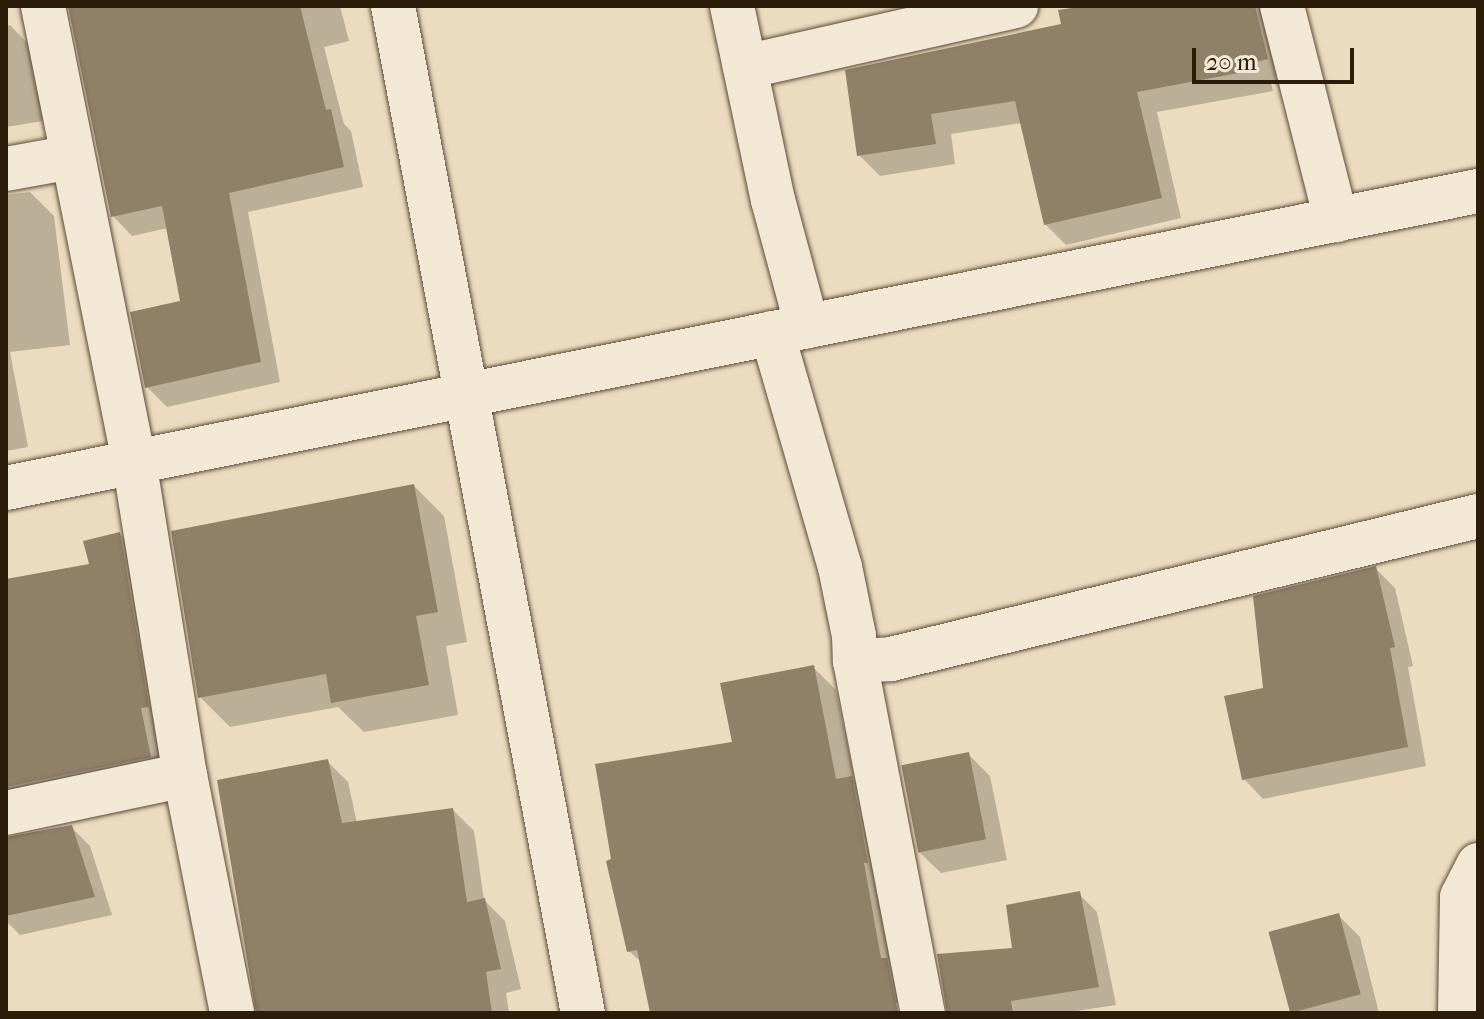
<!DOCTYPE html>
<style>
body{margin:0}
#map{position:relative;width:1484px;height:1019px;overflow:hidden;background:#ebdbbf;font-family:"IM FELL French Canon",serif}
div>[style]{position:absolute}
.shadow>*{inset:0;background:#0003}
.building>*{inset:0;background:#8f8068;transform-origin:0 0}
.roads{filter:drop-shadow(0 0 2px #5b4c37) drop-shadow(0 0 2px #5b4c37)}
.street>*{height:44px;margin:-22px;padding:0 22px;transform-origin:22px;border-radius:22px;background:#f2e8d5}
span{translate:-50% -50%;white-space:nowrap;text-align:center;line-height:1.15;-webkit-text-stroke:8px #f2e8d5;paint-order:stroke}
.frame{position:absolute;inset:0;border:8px solid #2b1d0a;pointer-events:none}
.scale{position:absolute;left:1192px;top:48px;width:162px;height:36px;box-sizing:border-box;border:4px solid #2b1d0a;border-top:0;padding-left:10px;font-size:24px;line-height:28px;white-space:nowrap;color:#2b1d0a;-webkit-text-stroke:6px #f2e8d5;paint-order:stroke}
</style>
<div id="map">
<div class="shadow">
<div style="clip-path:polygon(71px 6px,340px 6px,349px 41px,324px 47px,344px 124px,351px 131px,363px 187px,248px 212px,280px 382px,167px 407px,147px 387px,182px 302px,168px 228px,132px 236px,113px 216px)"></div>
<div style="clip-path:polygon(1087px 6px,1270px 6px,1287px 80px,1271px 83px,1273px 91px,1157px 112px,1181px 218px,1066px 245px,1045px 224px,1022px 123px,951px 134px,955px 164px,880px 176px,859px 155px,1063px 26px)"></div>
<div style="clip-path:polygon(10px 25px,34px 50px,43px 121px,6px 127px,6px 26px)"></div>
<div style="clip-path:polygon(30px 192px,54px 216px,70px 345px,10px 352px,28px 447px,6px 451px,6px 195px)"></div>
<div style="clip-path:polygon(414px 486px,444px 516px,467px 642px,446px 646px,458px 715px,364px 732px,338px 707px,230px 727px,200px 697px)"></div>
<div style="clip-path:polygon(120px 534px,138px 553px,168px 775px,6px 815px,6px 582px,91px 566px)"></div>
<div style="clip-path:polygon(1376px 569px,1395px 588px,1413px 666px,1408px 667px,1426px 766px,1263px 799px,1244px 779px,1266px 689px)"></div>
<div style="clip-path:polygon(813px 667px,836px 690px,855px 781px,874px 801px,906px 1001px,858px 1013px,652px 1013px,642px 963px,629px 951px,734px 744px)"></div>
<div style="clip-path:polygon(968px 754px,990px 776px,1007px 860px,941px 873px,919px 852px)"></div>
<div style="clip-path:polygon(327px 761px,348px 782px,357px 823px,453px 810px,474px 831px,484px 900px,505px 921px,521px 989px,506px 993px,509px 1013px,257px 1013px)"></div>
<div style="clip-path:polygon(71px 827px,90px 846px,112px 915px,20px 935px,6px 921px,6px 838px)"></div>
<div style="clip-path:polygon(1079px 894px,1097px 912px,1116px 1005px,1063px 1013px,948px 1013px)"></div>
<div style="clip-path:polygon(1338px 915px,1360px 937px,1379px 1013px,1292px 1013px)"></div>
</div>
<div class="building">
<div style="clip-path:polygon(68px 6px,300px 6px,326px 110px,331px 109px,344px 167px,229px 193px,261px 362px,145px 388px,130px 312px,180px 301px,162px 206px,111px 217px)"></div>
<div style="clip-path:polygon(1085px 6px,1255px 6px,1268px 59px,1252px 63px,1254px 70px,1137px 92px,1162px 198px,1044px 225px,1015px 101px,931px 114px,936px 144px,857px 156px,845px 70px,1061px 24px,1058px 10px)"></div>
<div style="clip-path:polygon(414px 484px,438px 612px,416px 616px,429px 685px,331px 703px,326px 674px,198px 698px,171px 531px)"></div>
<div style="clip-path:polygon(120px 532px,149px 707px,141px 708px,151px 757px,6px 787px,6px 579px,89px 564px,83px 541px)"></div>
<div style="clip-path:polygon(1376px 566px,1395px 647px,1390px 648px,1408px 747px,1242px 780px,1224px 696px,1263px 688px,1253px 596px)"></div>
<div style="clip-path:polygon(814px 665px,836px 779px,852px 776px,868px 863px,864px 863px,881px 958px,887px 958px,898px 1013px,650px 1013px,637px 950px,627px 952px,606px 861px,611px 859px,595px 764px,732px 742px,720px 683px)"></div>
<div style="left:969px;top:752px;width:89px;height:69px;rotate:79deg"></div>
<div style="clip-path:polygon(328px 759px,342px 823px,453px 808px,467px 902px,485px 898px,501px 969px,486px 972px,492px 1013px,256px 1013px,217px 780px)"></div>
<div style="clip-path:polygon(72px 825px,95px 897px,6px 916px,6px 837px)"></div>
<div style="clip-path:polygon(1080px 891px,1099px 987px,1011px 1001px,1013px 1013px,947px 1013px,937px 954px,1012px 948px,1006px 905px)"></div>
<div style="left:1339px;top:913px;width:84px;height:73px;rotate:75deg"></div>
</div>
<div class="roads">
<div class="street">
<div style="left:43px;top:6px;width:464px;rotate:78.7deg"></div>
<div style="left:134px;top:461px;width:318px;rotate:80.8deg"></div>
<div style="left:185px;top:775px;width:243px;rotate:78.8deg"></div>
<div style="left:393px;top:6px;width:1025px;rotate:79.32deg"></div>
<div style="left:732px;top:6px;width:198px;rotate:78.1deg"></div>
<div style="left:773px;top:200px;width:131px;rotate:74.9deg"></div>
<div style="left:1282px;top:6px;width:221px;rotate:75.8deg"></div>
<div style="left:745px;top:67px;width:278px;rotate:-12.7deg"></div>
<div style="left:6px;top:169px;width:67px;rotate:-10.3deg"></div>
<div style="left:772px;top:333px;width:244px;rotate:73.8deg"></div>
<div style="left:840px;top:567px;width:70px;rotate:78.5deg"></div>
<div style="left:854px;top:636px;width:25px;rotate:88deg"></div>
<div style="left:855px;top:661px;width:36px;rotate:-3deg"></div>
<div style="left:891px;top:659px;width:604px;rotate:-13.69deg"></div>
<div style="left:6px;top:488px;width:1502px;rotate:-11.41deg"></div>
<div style="left:855px;top:661px;width:359px;rotate:79.1deg"></div>
<div style="left:6px;top:813px;width:183px;rotate:-12deg"></div>
<div style="left:1460px;top:1013px;width:116px;rotate:-89deg"></div>
<div style="left:1462px;top:897px;width:36px;rotate:-63deg"></div>
</div>
</div>
<div class="frame"></div>
<div class="scale">20 m</div>
</div>
